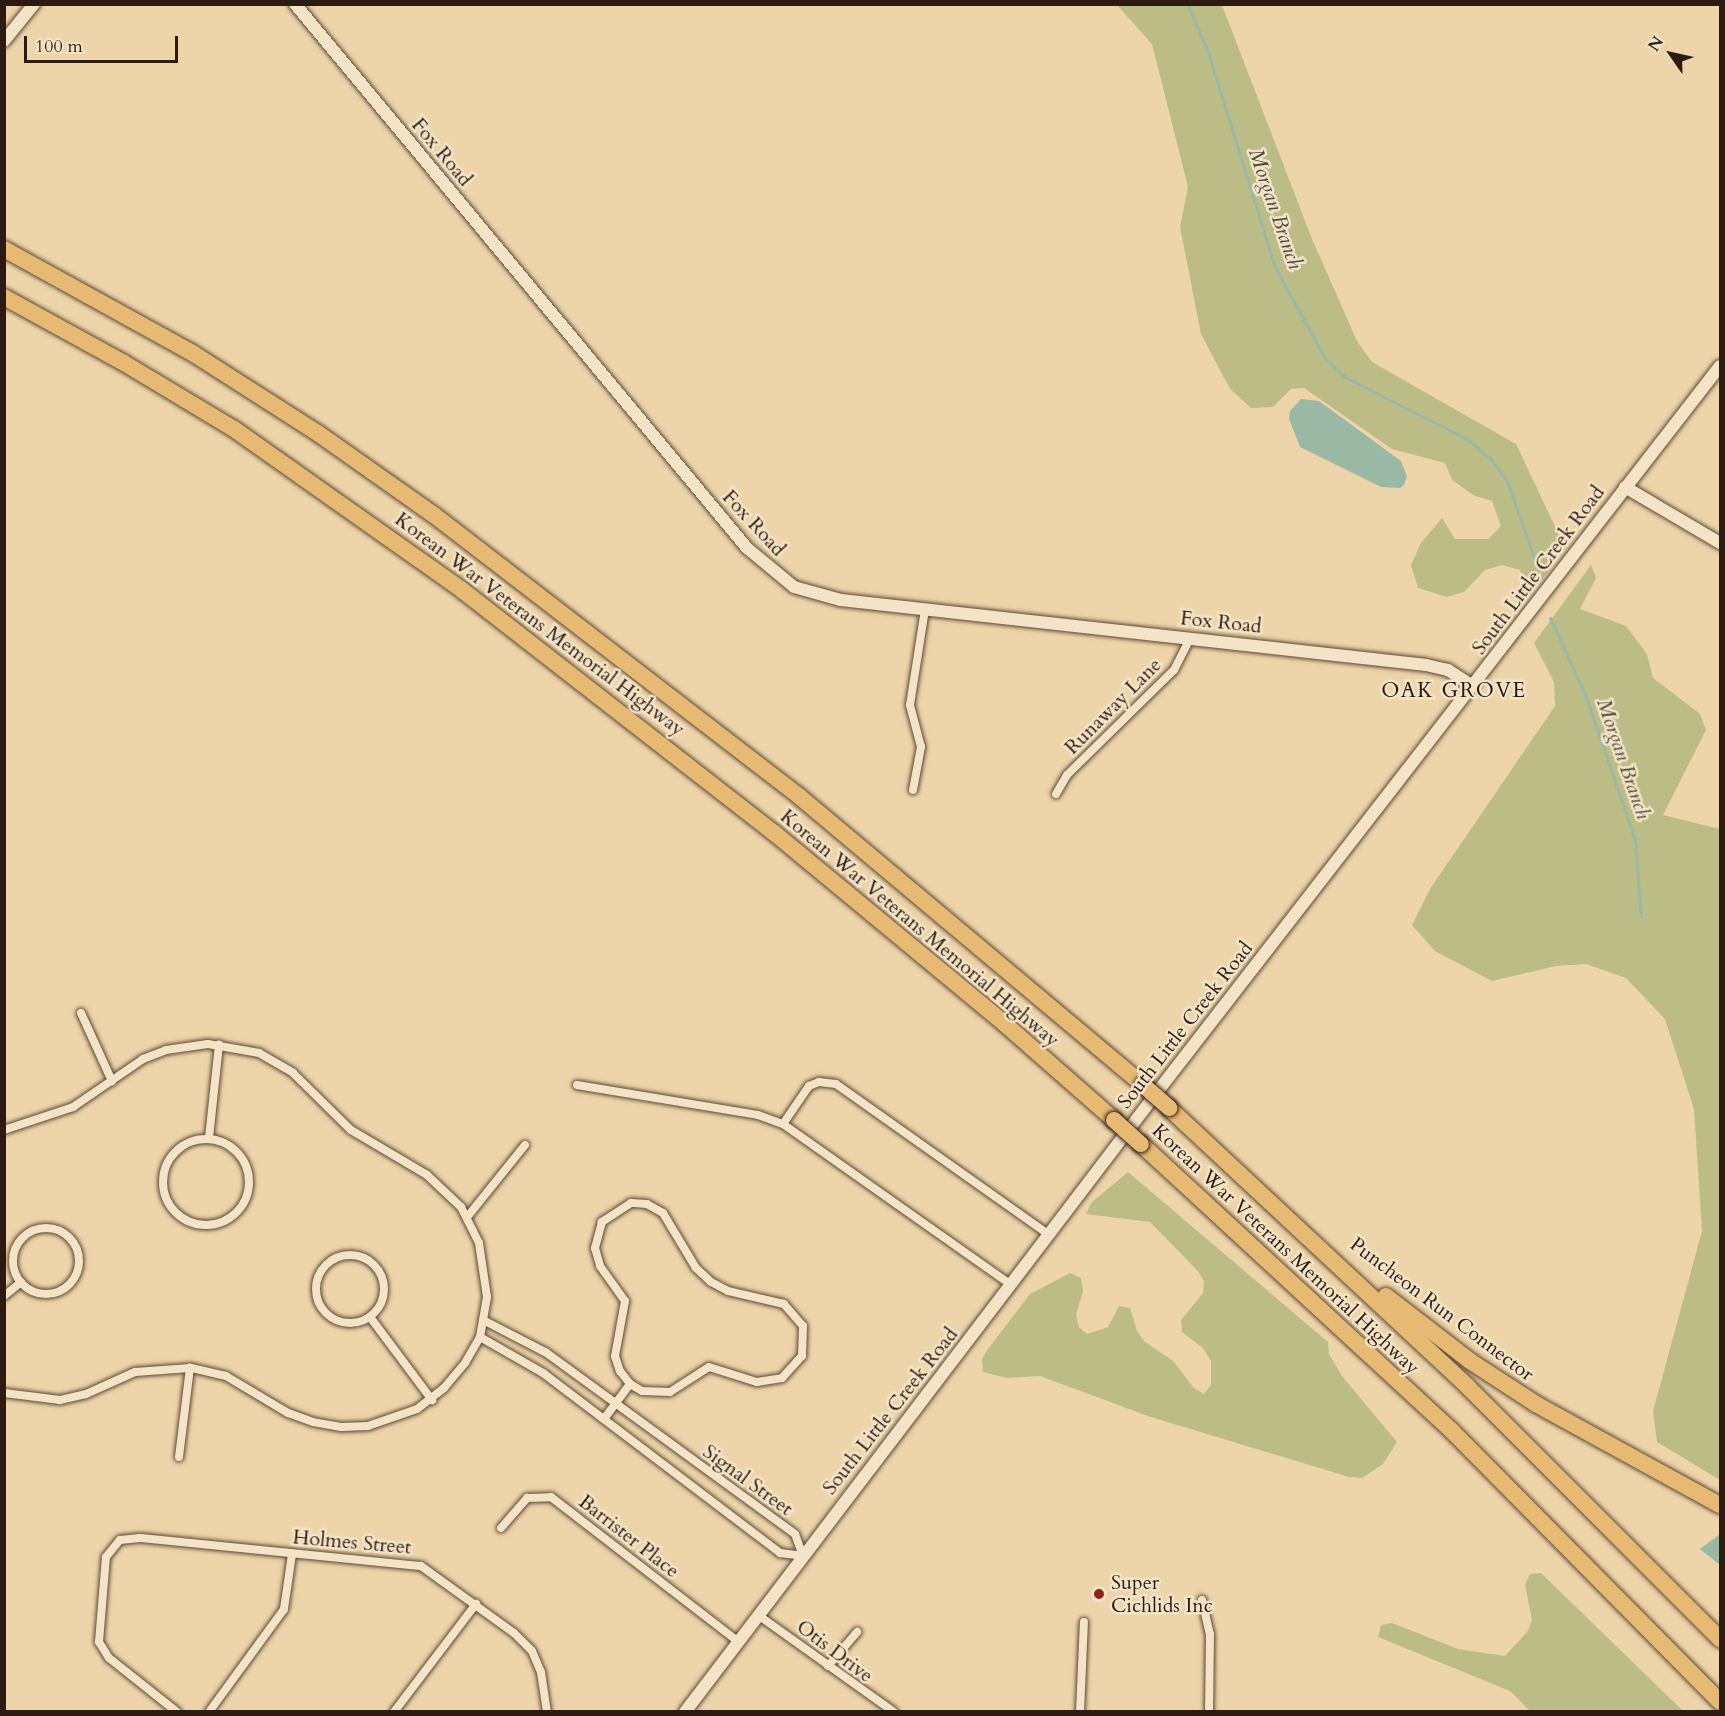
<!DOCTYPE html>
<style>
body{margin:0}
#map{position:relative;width:1725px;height:1716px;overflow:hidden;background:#eed5a9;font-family:Cardo,serif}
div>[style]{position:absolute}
.green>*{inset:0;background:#bcbc86}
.water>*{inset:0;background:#9ab9a4}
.stream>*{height:3px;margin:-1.5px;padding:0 1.5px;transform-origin:1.5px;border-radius:1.5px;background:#9ab9a4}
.roads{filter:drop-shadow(0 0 2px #5d4937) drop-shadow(0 0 2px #5d4937)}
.street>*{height:8px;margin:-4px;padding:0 4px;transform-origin:4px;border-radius:4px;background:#f4e4c7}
.street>.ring{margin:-4px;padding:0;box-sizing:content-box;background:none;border:8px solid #f4e4c7;border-radius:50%}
.secondary>*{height:12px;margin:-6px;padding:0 6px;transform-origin:6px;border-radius:6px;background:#f4e4c7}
.highway>*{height:16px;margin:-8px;padding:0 8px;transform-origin:8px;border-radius:8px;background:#e7ba74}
.bridges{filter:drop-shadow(0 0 2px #2d1a11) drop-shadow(0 0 2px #2d1a11)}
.highway-bridge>*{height:16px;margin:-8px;padding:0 8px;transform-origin:8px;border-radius:8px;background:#e7ba74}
.dots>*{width:16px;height:16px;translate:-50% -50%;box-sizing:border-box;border:3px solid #f4e4c7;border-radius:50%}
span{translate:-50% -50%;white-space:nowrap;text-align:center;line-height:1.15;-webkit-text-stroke:5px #f4e4c7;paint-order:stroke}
.street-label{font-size:20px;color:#2d1a11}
.poi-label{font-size:20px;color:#2d1a11}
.left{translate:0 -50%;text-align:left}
.water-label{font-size:21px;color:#4e4a3d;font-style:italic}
.neighbourhood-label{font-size:21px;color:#2d1a11;letter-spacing:1.5px}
.frame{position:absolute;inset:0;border:6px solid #2d1a11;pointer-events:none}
.north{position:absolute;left:1641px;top:24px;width:60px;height:60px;-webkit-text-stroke:4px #f4e4c7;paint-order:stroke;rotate:304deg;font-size:16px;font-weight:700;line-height:24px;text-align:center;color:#2d1a11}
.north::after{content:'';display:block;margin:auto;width:21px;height:27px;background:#2d1a11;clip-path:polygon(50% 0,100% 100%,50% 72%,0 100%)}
.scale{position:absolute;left:24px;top:36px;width:154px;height:27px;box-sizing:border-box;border:3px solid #2d1a11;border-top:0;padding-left:8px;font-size:18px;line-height:21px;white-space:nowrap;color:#2d1a11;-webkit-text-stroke:4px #f4e4c7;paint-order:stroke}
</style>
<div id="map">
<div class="green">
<div style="clip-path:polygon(1117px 5px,1222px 5px,1312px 239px,1357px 341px,1372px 362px,1516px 444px,1561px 539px,1553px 565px,1529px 596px,1520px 570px,1502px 565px,1485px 570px,1464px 592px,1447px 597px,1418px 588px,1411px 565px,1421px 543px,1442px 518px,1455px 539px,1488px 539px,1501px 526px,1492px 501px,1473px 495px,1452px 480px,1445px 463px,1392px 449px,1304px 388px,1291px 389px,1273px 407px,1251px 408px,1230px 389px,1201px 334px,1180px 227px,1188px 187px,1152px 44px)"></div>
<div style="clip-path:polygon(1591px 565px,1596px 578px,1580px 609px,1626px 626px,1647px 654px,1653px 678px,1700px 714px,1706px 730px,1663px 815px,1720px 829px,1720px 1480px,1657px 1442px,1653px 1411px,1702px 1231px,1694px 1109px,1665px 1019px,1626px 978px,1586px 964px,1556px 966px,1492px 981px,1435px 951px,1412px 925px,1430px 889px,1555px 706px,1554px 682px,1534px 643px)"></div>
<div style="clip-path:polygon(1128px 1172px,1328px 1342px,1329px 1354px,1342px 1376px,1397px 1442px,1383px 1464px,1362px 1478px,1349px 1477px,1148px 1416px,1040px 1376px,1007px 1378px,983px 1372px,982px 1359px,988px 1349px,1030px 1294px,1070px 1273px,1081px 1278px,1083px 1291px,1076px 1315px,1079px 1327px,1087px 1334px,1108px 1327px,1119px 1306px,1130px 1308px,1137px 1331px,1144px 1341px,1173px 1361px,1194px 1388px,1204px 1394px,1211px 1385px,1211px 1361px,1203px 1348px,1182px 1332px,1181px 1320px,1203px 1293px,1204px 1281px,1197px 1270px,1150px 1222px,1086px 1214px,1091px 1203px)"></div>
<div style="clip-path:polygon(1541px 1573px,1683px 1711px,1530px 1711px,1510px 1691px,1378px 1637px,1381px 1625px,1392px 1623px,1458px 1649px,1505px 1656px,1528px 1631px,1532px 1620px,1525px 1585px,1530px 1574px)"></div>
</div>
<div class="water">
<div style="clip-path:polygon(1301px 399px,1319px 401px,1401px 461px,1407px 476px,1404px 485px,1400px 488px,1381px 487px,1300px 447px,1289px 419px,1290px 411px)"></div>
<div style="clip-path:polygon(1720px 1534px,1720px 1565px,1700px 1549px)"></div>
</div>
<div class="stream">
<div style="left:1187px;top:4px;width:49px;rotate:66deg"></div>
<div style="left:1207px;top:49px;width:228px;rotate:72.7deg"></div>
<div style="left:1275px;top:267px;width:102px;rotate:61.4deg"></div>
<div style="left:1324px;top:357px;width:29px;rotate:44deg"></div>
<div style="left:1345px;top:377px;width:137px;rotate:26.9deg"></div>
<div style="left:1467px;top:439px;width:30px;rotate:40deg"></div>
<div style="left:1490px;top:458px;width:29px;rotate:54deg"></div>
<div style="left:1507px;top:481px;width:93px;rotate:70.6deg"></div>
<div style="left:1550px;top:618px;width:84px;rotate:65.3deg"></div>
<div style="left:1585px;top:694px;width:154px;rotate:71.1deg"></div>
<div style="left:1635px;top:840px;width:77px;rotate:85.5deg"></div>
</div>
<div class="roads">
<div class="street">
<div style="left:913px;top:790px;width:44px;rotate:-79.5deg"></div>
<div style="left:921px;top:747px;width:43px;rotate:-104.7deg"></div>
<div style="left:910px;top:705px;width:97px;rotate:-81.1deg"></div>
<div style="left:1056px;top:794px;width:22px;rotate:-60deg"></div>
<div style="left:1067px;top:775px;width:150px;rotate:-44.5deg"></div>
<div style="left:1174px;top:670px;width:36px;rotate:-63deg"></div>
<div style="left:81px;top:1013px;width:75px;rotate:65.5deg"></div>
<div style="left:577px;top:1085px;width:183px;rotate:9.4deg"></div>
<div style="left:758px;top:1115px;width:27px;rotate:20deg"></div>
<div style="left:783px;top:1124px;width:279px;rotate:35.2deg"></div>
<div style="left:783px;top:1124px;width:46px;rotate:-55.6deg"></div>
<div style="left:809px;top:1086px;width:11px;rotate:-22deg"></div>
<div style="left:819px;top:1082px;width:17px;rotate:7deg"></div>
<div style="left:836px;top:1084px;width:261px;rotate:35.3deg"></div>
<div style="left:4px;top:1130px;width:73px;rotate:-18.4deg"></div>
<div style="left:73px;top:1107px;width:85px;rotate:-34.4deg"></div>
<div style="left:143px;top:1059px;width:25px;rotate:-21deg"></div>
<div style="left:166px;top:1050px;width:42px;rotate:-8.1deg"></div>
<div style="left:208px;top:1044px;width:52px;rotate:10deg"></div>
<div style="left:259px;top:1053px;width:39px;rotate:30deg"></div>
<div style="left:293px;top:1073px;width:81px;rotate:44.5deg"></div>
<div style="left:351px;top:1130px;width:88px;rotate:30.6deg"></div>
<div style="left:427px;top:1175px;width:47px;rotate:43.3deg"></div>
<div style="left:461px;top:1207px;width:40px;rotate:63.4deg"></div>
<div style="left:479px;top:1243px;width:55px;rotate:81.6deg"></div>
<div style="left:487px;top:1297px;width:41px;rotate:99.9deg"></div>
<div style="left:480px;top:1337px;width:30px;rotate:120deg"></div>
<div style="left:465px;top:1363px;width:33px;rotate:130deg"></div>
<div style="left:444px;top:1388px;width:34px;rotate:142deg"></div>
<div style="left:417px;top:1409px;width:52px;rotate:160.9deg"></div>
<div style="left:368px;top:1426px;width:27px;rotate:178deg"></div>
<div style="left:341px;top:1427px;width:28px;rotate:-170deg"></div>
<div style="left:313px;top:1422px;width:27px;rotate:-160deg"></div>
<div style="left:288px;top:1413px;width:72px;rotate:-149.2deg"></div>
<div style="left:226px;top:1376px;width:37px;rotate:-167deg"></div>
<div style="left:190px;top:1368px;width:55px;rotate:175.8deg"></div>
<div style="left:135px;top:1372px;width:54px;rotate:155.8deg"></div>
<div style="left:86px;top:1394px;width:27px;rotate:167deg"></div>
<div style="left:60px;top:1400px;width:56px;rotate:-172.9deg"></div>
<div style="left:209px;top:1138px;width:94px;rotate:-83.9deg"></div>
<div class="ring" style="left:163px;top:1139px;width:78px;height:78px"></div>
<div style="left:468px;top:1216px;width:91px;rotate:-51.2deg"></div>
<div class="ring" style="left:13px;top:1228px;width:58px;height:58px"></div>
<div class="ring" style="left:316px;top:1255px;width:60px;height:60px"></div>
<div style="left:4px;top:1296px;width:22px;rotate:-39deg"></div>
<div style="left:370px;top:1317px;width:104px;rotate:53.2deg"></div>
<div style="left:480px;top:1337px;width:73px;rotate:29.7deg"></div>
<div style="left:543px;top:1373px;width:298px;rotate:37.2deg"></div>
<div style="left:780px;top:1553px;width:23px;rotate:7deg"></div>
<div style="left:803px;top:1556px;width:23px;rotate:-110deg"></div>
<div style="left:795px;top:1534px;width:309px;rotate:-143.9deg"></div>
<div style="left:545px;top:1352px;width:68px;rotate:-152.7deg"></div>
<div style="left:604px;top:1419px;width:44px;rotate:-53.4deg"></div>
<div style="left:630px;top:1384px;width:14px;rotate:30deg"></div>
<div style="left:642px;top:1391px;width:28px;rotate:2deg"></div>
<div style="left:670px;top:1392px;width:46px;rotate:-32.7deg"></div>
<div style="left:709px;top:1367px;width:50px;rotate:17.4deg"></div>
<div style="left:757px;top:1382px;width:25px;rotate:-9deg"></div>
<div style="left:782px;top:1378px;width:30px;rotate:-48deg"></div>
<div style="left:802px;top:1356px;width:30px;rotate:-88deg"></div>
<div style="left:803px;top:1326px;width:29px;rotate:-131deg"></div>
<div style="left:784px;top:1304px;width:57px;rotate:-166.9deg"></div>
<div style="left:728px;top:1291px;width:19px;rotate:-152deg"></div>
<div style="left:711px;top:1282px;width:21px;rotate:-137deg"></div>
<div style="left:696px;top:1268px;width:64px;rotate:-121deg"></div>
<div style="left:663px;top:1213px;width:18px;rotate:-151deg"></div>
<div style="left:647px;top:1204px;width:16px;rotate:-176deg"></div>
<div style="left:631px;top:1203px;width:35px;rotate:147deg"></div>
<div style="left:602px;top:1222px;width:27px;rotate:105deg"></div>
<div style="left:595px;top:1248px;width:19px;rotate:74deg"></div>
<div style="left:600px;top:1266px;width:43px;rotate:54.5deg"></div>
<div style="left:625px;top:1301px;width:56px;rotate:100.3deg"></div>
<div style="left:615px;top:1356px;width:16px;rotate:72deg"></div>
<div style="left:620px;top:1371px;width:16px;rotate:52deg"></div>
<div style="left:179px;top:1457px;width:90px;rotate:-83deg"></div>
<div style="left:501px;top:1528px;width:40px;rotate:-49deg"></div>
<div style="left:527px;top:1498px;width:24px;rotate:-2deg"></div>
<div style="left:551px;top:1497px;width:235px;rotate:37.7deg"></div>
<div style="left:1202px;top:1600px;width:35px;rotate:77deg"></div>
<div style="left:1210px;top:1634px;width:78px;rotate:90.7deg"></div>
<div style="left:758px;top:1615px;width:167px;rotate:35.5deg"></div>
<div style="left:828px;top:1666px;width:45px;rotate:-49.5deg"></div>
<div style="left:177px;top:1712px;width:87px;rotate:-141.5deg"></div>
<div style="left:109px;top:1658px;width:19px;rotate:-122deg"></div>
<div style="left:99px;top:1642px;width:85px;rotate:-85.3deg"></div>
<div style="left:106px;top:1557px;width:22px;rotate:-51deg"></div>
<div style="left:120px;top:1540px;width:20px;rotate:-6deg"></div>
<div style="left:140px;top:1538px;width:282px;rotate:5.7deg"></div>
<div style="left:421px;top:1566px;width:115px;rotate:35.8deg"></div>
<div style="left:514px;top:1633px;width:25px;rotate:45deg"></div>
<div style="left:532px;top:1651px;width:23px;rotate:67deg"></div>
<div style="left:541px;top:1672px;width:40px;rotate:81.5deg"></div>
<div style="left:209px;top:1712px;width:127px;rotate:-53.9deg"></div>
<div style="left:284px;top:1609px;width:56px;rotate:-81.7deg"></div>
<div style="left:394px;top:1712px;width:136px;rotate:-52.8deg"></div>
<div style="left:1080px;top:1712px;width:90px;rotate:-87.5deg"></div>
</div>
<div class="secondary">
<div style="left:295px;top:4px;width:707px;rotate:50.28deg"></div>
<div style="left:747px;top:548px;width:61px;rotate:39.7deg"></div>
<div style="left:794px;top:587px;width:49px;rotate:15.5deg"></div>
<div style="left:841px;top:600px;width:589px;rotate:6.34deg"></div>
<div style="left:1426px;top:665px;width:23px;rotate:13deg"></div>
<div style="left:1448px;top:670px;width:30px;rotate:33deg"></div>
<div style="left:4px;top:41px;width:48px;rotate:-51deg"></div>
<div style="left:1625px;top:487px;width:110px;rotate:30.5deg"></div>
<div style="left:685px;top:1712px;width:781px;rotate:-52.7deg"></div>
<div style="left:1158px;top:1091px;width:917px;rotate:-52.22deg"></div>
</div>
<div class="highway">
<div style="left:4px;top:249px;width:217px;rotate:28.9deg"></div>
<div style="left:194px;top:354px;width:148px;rotate:32.6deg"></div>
<div style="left:319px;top:434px;width:141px;rotate:35.2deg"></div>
<div style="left:434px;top:515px;width:462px;rotate:37.6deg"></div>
<div style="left:800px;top:797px;width:448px;rotate:40deg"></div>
<div style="left:4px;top:297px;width:137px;rotate:28.8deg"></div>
<div style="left:124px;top:363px;width:128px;rotate:31deg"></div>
<div style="left:234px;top:429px;width:279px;rotate:35.2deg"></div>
<div style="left:462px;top:590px;width:394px;rotate:37.9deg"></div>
<div style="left:773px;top:832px;width:303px;rotate:39.6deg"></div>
<div style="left:1006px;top:1025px;width:144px;rotate:41.3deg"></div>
<div style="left:1169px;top:1108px;width:408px;rotate:43deg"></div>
<div style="left:1467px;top:1386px;width:358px;rotate:45deg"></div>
<div style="left:1141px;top:1144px;width:423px;rotate:42.7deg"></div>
<div style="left:1452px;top:1431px;width:381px;rotate:45.3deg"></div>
<div style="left:1386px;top:1296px;width:106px;rotate:37.7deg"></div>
<div style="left:1470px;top:1361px;width:79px;rotate:33.1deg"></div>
<div style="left:1536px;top:1404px;width:210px;rotate:28.8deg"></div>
</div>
</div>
<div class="bridges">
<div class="highway-bridge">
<div style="left:1143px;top:1085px;width:35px;rotate:41deg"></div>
<div style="left:1114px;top:1120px;width:36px;rotate:42deg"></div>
</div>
</div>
<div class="dots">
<div style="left:1099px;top:1594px;background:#8f2418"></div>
</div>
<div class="street-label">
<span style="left:442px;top:152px;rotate:50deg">Fox Road</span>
<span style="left:754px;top:523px;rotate:47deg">Fox Road</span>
<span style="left:1538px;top:570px;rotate:-53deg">South Little Creek Road</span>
<span style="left:1221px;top:622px;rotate:6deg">Fox Road</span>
<span style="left:540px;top:624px;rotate:37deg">Korean War Veterans Memorial Highway</span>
<span style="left:1113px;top:706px;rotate:-45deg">Runaway Lane</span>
<span style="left:920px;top:928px;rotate:40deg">Korean War Veterans Memorial Highway</span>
<span style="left:1185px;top:1025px;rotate:-52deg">South Little Creek Road</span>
<span style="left:1286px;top:1249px;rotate:43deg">Korean War Veterans Memorial Highway</span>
<span style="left:1442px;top:1309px;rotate:37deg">Puncheon Run Connector</span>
<span style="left:890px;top:1411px;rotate:-52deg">South Little Creek Road</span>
<span style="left:748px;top:1480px;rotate:36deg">Signal Street</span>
<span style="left:629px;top:1536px;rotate:38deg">Barrister Place</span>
<span style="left:352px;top:1542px;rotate:5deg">Holmes Street</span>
<span style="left:835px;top:1651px;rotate:37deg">Otis Drive</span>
</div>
<div class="poi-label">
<span class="left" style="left:1111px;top:1594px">Super<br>Cichlids Inc</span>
</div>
<div class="water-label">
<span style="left:1275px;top:209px;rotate:71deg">Morgan Branch</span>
<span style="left:1623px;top:759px;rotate:71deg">Morgan Branch</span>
</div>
<div class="neighbourhood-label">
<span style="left:1454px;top:691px">OAK GROVE</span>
</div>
<div class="frame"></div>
<div class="north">N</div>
<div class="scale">100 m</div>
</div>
